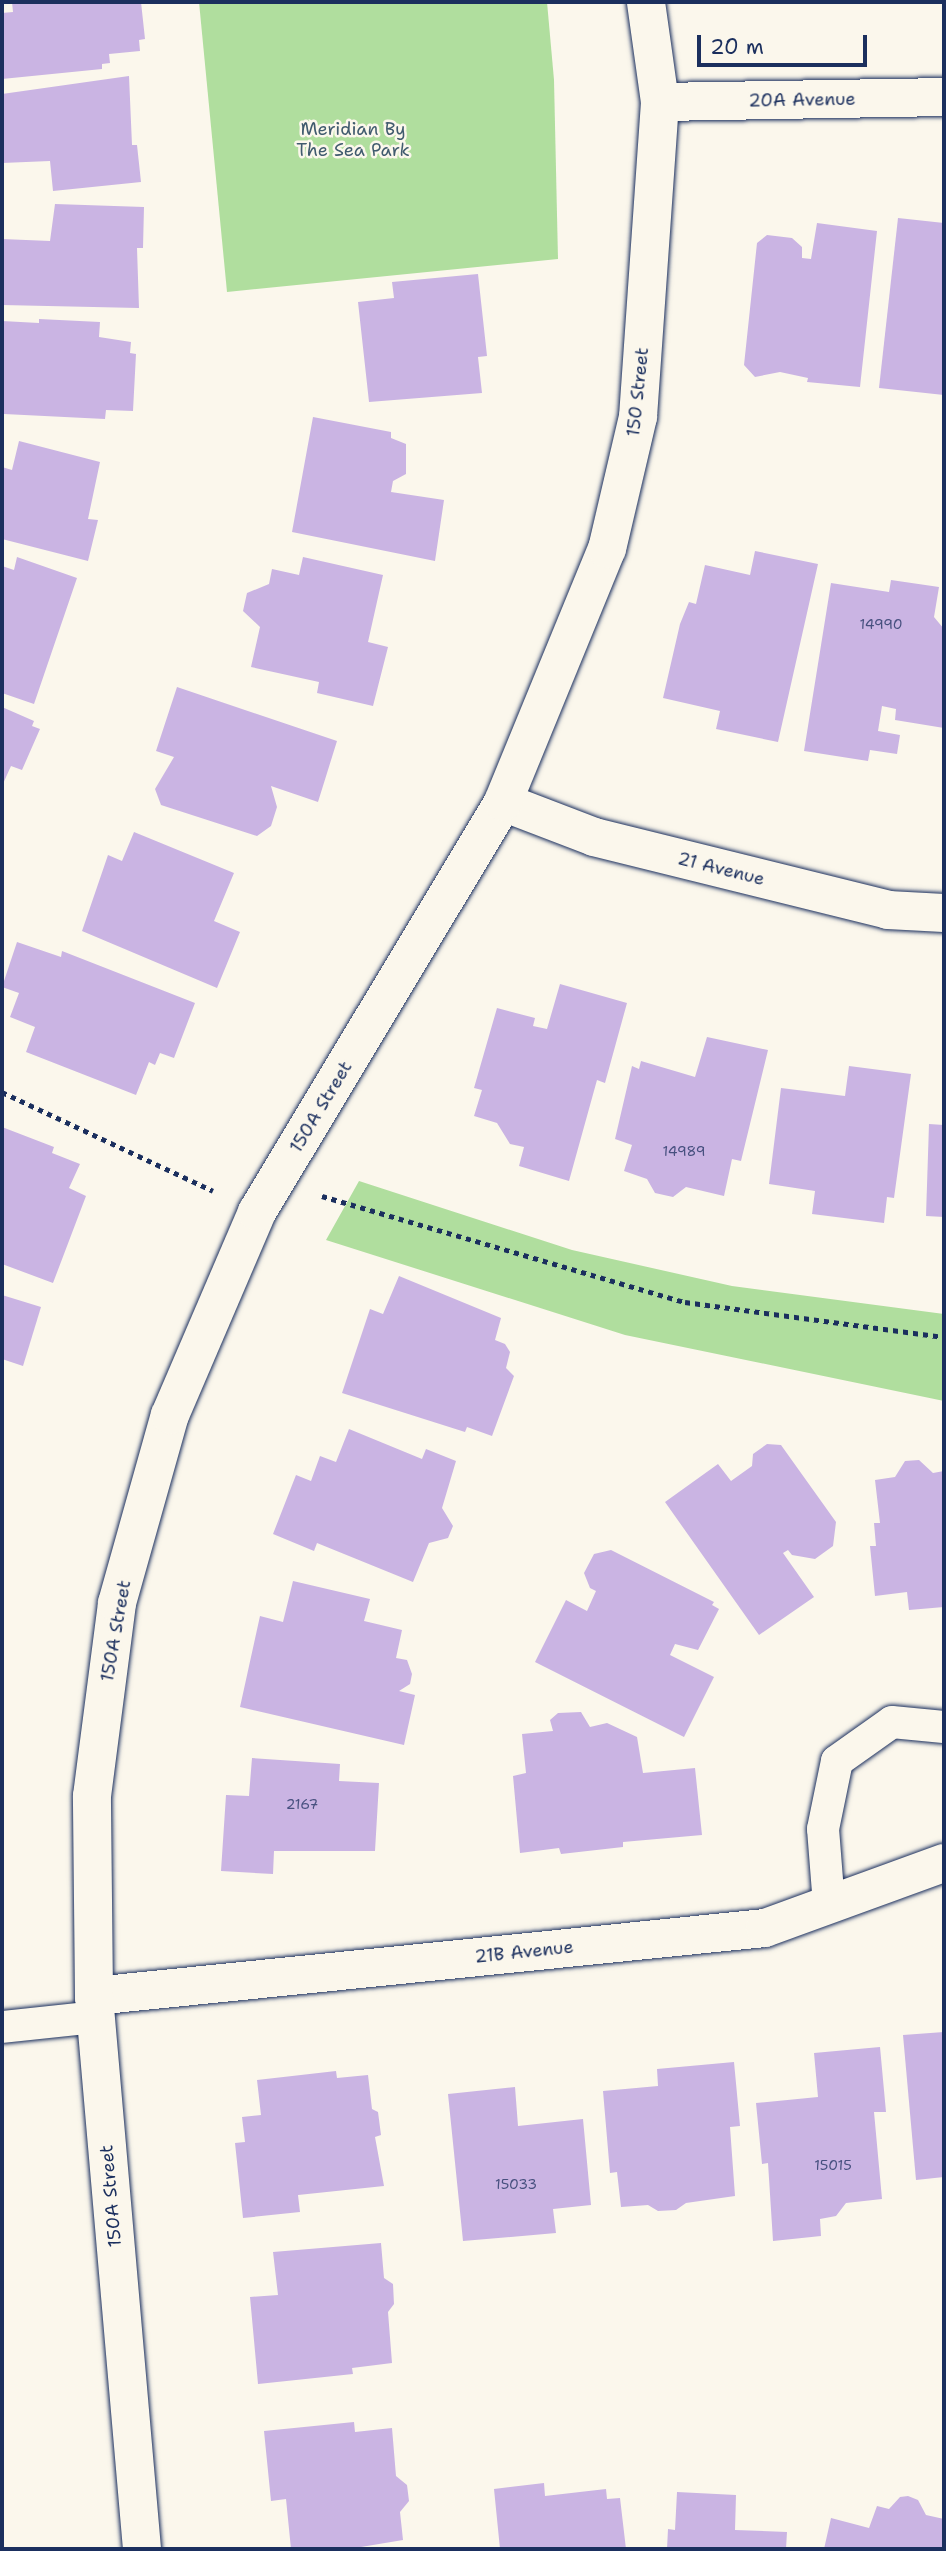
<!DOCTYPE html>
<style>
body{margin:0}
#map{position:relative;width:946px;height:2551px;overflow:hidden;background:#fbf7ec;font-family:"Shantell Sans",sans-serif}
div>[style]{position:absolute}
.green>*{inset:0;background:#b0de9e}
.building>*{inset:0;background:#cab4e3}
.path>*{height:4.5px;margin-top:-2.25px;transform-origin:0;background:repeating-linear-gradient(90deg,#1b2f5e 0 5px,transparent 0 10px)}
.roads{filter:drop-shadow(0 0 2px #1b2f5e) drop-shadow(0 0 2px #1b2f5e)}
.lane>*{height:32px;margin:-16px;padding:0 16px;transform-origin:16px;border-radius:16px;background:#fbf7ec}
.street>*{height:38px;margin:-19px;padding:0 19px;transform-origin:19px;border-radius:19px;background:#fbf7ec}
span{translate:-50% -50%;white-space:nowrap;text-align:center;line-height:1.15;-webkit-text-stroke:5px #fbf7ec;paint-order:stroke}
.number-label{font-size:14px;color:#47507f}
.number-label span{-webkit-text-stroke-width:0}
.street-label{font-size:18px;color:#1b2f5e}
.park-label{font-size:18px;color:#405b6e}
.frame{position:absolute;inset:0;border:4px solid #1b2f5e;pointer-events:none}
.scale{position:absolute;left:697px;top:35px;width:170px;height:32px;box-sizing:border-box;border:4px solid #1b2f5e;border-top:0;padding-left:9px;font-size:21px;line-height:24px;white-space:nowrap;color:#1b2f5e;-webkit-text-stroke:5px #fbf7ec;paint-order:stroke}
</style>
<div id="map">
<div class="green">
<div style="clip-path:polygon(199px 2px,547px 2px,554px 80px,558px 259px,227px 292px)"></div>
<div style="clip-path:polygon(359px 1181px,572px 1250px,732px 1286px,944px 1314px,944px 1401px,625px 1335px,326px 1240px)"></div>
</div>
<div class="building">
<div style="clip-path:polygon(12px 2px,141px 2px,145px 39px,139px 40px,140px 51px,109px 54px,110px 63px,102px 64px,102px 69px,2px 79px,2px 13px,13px 12px)"></div>
<div style="clip-path:polygon(129px 76px,132px 145px,137px 145px,141px 182px,53px 191px,50px 161px,2px 163px,2px 94px)"></div>
<div style="clip-path:polygon(55px 204px,144px 207px,143px 248px,137px 248px,139px 308px,2px 305px,2px 239px,50px 241px)"></div>
<div style="clip-path:polygon(898px 218px,944px 223px,944px 395px,879px 388px)"></div>
<div style="clip-path:polygon(817px 223px,877px 231px,860px 387px,807px 382px,808px 378px,780px 372px,755px 377px,744px 365px,757px 243px,767px 235px,792px 238px,802px 247px,802px 258px,811px 259px)"></div>
<div style="clip-path:polygon(478px 274px,487px 356px,478px 357px,482px 393px,369px 402px,358px 302px,394px 298px,392px 282px)"></div>
<div style="clip-path:polygon(39px 319px,100px 322px,99px 337px,131px 342px,130px 353px,136px 354px,133px 411px,106px 410px,105px 419px,4px 414px,2px 321px,39px 323px)"></div>
<div style="clip-path:polygon(313px 417px,391px 432px,391px 438px,406px 444px,406px 474px,393px 481px,391px 492px,444px 500px,435px 561px,292px 532px)"></div>
<div style="clip-path:polygon(19px 441px,100px 462px,88px 519px,98px 520px,88px 561px,2px 539px,2px 467px,12px 470px)"></div>
<div style="clip-path:polygon(755px 551px,818px 564px,778px 742px,716px 729px,720px 711px,663px 698px,680px 624px,689px 602px,696px 604px,705px 565px,750px 575px)"></div>
<div style="clip-path:polygon(17px 557px,77px 578px,34px 704px,2px 693px,2px 566px,14px 570px)"></div>
<div style="clip-path:polygon(303px 557px,383px 575px,368px 642px,388px 647px,373px 706px,317px 693px,319px 682px,251px 667px,260px 627px,243px 611px,247px 593px,269px 584px,272px 569px,299px 575px)"></div>
<div style="clip-path:polygon(891px 580px,939px 587px,934px 617px,944px 629px,944px 728px,895px 720px,896px 709px,882px 706px,878px 731px,900px 735px,897px 754px,870px 750px,868px 761px,804px 751px,831px 583px,889px 592px)"></div>
<div style="clip-path:polygon(177px 687px,337px 741px,318px 802px,271px 786px,277px 807px,271px 826px,257px 836px,161px 805px,155px 789px,174px 757px,156px 751px)"></div>
<div style="clip-path:polygon(2px 707px,34px 721px,32px 726px,40px 729px,22px 770px,11px 766px,2px 786px)"></div>
<div style="clip-path:polygon(134px 832px,234px 873px,214px 921px,240px 932px,217px 988px,82px 931px,108px 855px,122px 861px)"></div>
<div style="clip-path:polygon(17px 942px,61px 957px,62px 951px,195px 1003px,174px 1058px,160px 1053px,155px 1065px,149px 1062px,136px 1095px,26px 1052px,35px 1027px,10px 1017px,19px 993px,2px 987px)"></div>
<div style="clip-path:polygon(560px 984px,627px 1003px,605px 1083px,597px 1080px,569px 1181px,519px 1166px,524px 1147px,510px 1144px,497px 1123px,474px 1116px,482px 1090px,474px 1088px,497px 1008px,535px 1018px,533px 1026px,547px 1029px)"></div>
<div style="clip-path:polygon(707px 1037px,768px 1050px,741px 1161px,732px 1159px,724px 1196px,686px 1187px,673px 1197px,655px 1193px,647px 1179px,624px 1171px,632px 1145px,615px 1139px,632px 1066px,639px 1069px,641px 1061px,695px 1077px)"></div>
<div style="clip-path:polygon(849px 1066px,911px 1074px,894px 1198px,887px 1197px,884px 1223px,812px 1214px,815px 1191px,769px 1184px,781px 1088px,845px 1096px)"></div>
<div style="clip-path:polygon(929px 1124px,944px 1125px,944px 1217px,926px 1216px)"></div>
<div style="clip-path:polygon(2px 1127px,54px 1147px,52px 1153px,80px 1164px,69px 1188px,86px 1196px,53px 1283px,2px 1264px)"></div>
<div style="clip-path:polygon(399px 1276px,501px 1318px,495px 1340px,505px 1344px,510px 1352px,506px 1368px,514px 1376px,492px 1436px,467px 1427px,465px 1432px,342px 1393px,370px 1309px,383px 1314px)"></div>
<div style="clip-path:polygon(2px 1295px,41px 1307px,23px 1366px,2px 1359px)"></div>
<div style="clip-path:polygon(349px 1429px,422px 1459px,426px 1449px,456px 1461px,442px 1508px,453px 1526px,448px 1538px,429px 1543px,413px 1582px,317px 1543px,314px 1551px,273px 1534px,296px 1475px,311px 1481px,320px 1456px,336px 1462px)"></div>
<div style="clip-path:polygon(767px 1444px,781px 1445px,836px 1522px,833px 1546px,815px 1559px,792px 1555px,788px 1550px,783px 1553px,814px 1597px,759px 1635px,665px 1502px,718px 1464px,731px 1481px,752px 1466px,753px 1454px)"></div>
<div style="clip-path:polygon(919px 1460px,933px 1473px,944px 1471px,944px 1607px,909px 1610px,907px 1592px,875px 1596px,870px 1546px,876px 1546px,874px 1523px,880px 1523px,875px 1480px,895px 1477px,905px 1461px)"></div>
<div style="clip-path:polygon(611px 1550px,714px 1602px,712px 1605px,719px 1609px,698px 1650px,675px 1644px,670px 1655px,714px 1677px,684px 1737px,535px 1662px,566px 1600px,587px 1611px,596px 1591px,590px 1588px,584px 1573px,594px 1554px)"></div>
<div style="clip-path:polygon(293px 1581px,370px 1599px,364px 1621px,402px 1630px,396px 1658px,407px 1660px,412px 1674px,410px 1684px,399px 1691px,415px 1695px,404px 1745px,240px 1707px,260px 1616px,283px 1622px)"></div>
<div style="clip-path:polygon(581px 1712px,590px 1727px,607px 1723px,637px 1737px,643px 1773px,695px 1768px,702px 1835px,623px 1842px,623px 1847px,561px 1854px,559px 1848px,520px 1853px,513px 1776px,526px 1773px,522px 1734px,553px 1731px,550px 1720px,558px 1713px)"></div>
<div style="clip-path:polygon(252px 1758px,340px 1764px,339px 1781px,379px 1783px,375px 1851px,274px 1851px,273px 1874px,221px 1871px,226px 1795px,249px 1796px)"></div>
<div style="clip-path:polygon(944px 2032px,944px 2177px,916px 2180px,903px 2035px)"></div>
<div style="clip-path:polygon(880px 2047px,886px 2112px,874px 2112px,882px 2199px,846px 2203px,836px 2216px,820px 2219px,821px 2236px,773px 2241px,768px 2163px,762px 2164px,756px 2103px,818px 2097px,814px 2053px)"></div>
<div style="clip-path:polygon(734px 2062px,740px 2126px,730px 2127px,735px 2196px,686px 2203px,676px 2210px,658px 2211px,648px 2205px,621px 2207px,617px 2172px,610px 2173px,603px 2091px,658px 2086px,657px 2069px)"></div>
<div style="clip-path:polygon(336px 2071px,337px 2078px,368px 2075px,372px 2109px,378px 2112px,381px 2135px,375px 2137px,384px 2186px,298px 2195px,300px 2212px,243px 2218px,235px 2143px,245px 2142px,242px 2117px,261px 2115px,257px 2080px)"></div>
<div style="clip-path:polygon(515px 2087px,518px 2126px,583px 2119px,591px 2205px,553px 2209px,556px 2233px,463px 2241px,448px 2094px)"></div>
<div style="clip-path:polygon(381px 2243px,384px 2278px,393px 2284px,394px 2304px,388px 2312px,392px 2363px,352px 2368px,353px 2374px,258px 2384px,250px 2297px,278px 2295px,273px 2252px)"></div>
<div style="clip-path:polygon(354px 2422px,355px 2432px,392px 2428px,396px 2476px,407px 2485px,409px 2501px,400px 2512px,403px 2540px,349px 2549px,291px 2549px,286px 2499px,271px 2501px,264px 2431px)"></div>
<div style="clip-path:polygon(544px 2483px,545px 2496px,606px 2489px,607px 2499px,620px 2498px,626px 2549px,500px 2549px,494px 2489px)"></div>
<div style="clip-path:polygon(677px 2492px,736px 2495px,735px 2530px,787px 2532px,786px 2549px,667px 2549px,668px 2529px,675px 2530px)"></div>
<div style="clip-path:polygon(908px 2496px,918px 2500px,926px 2515px,944px 2519px,944px 2549px,824px 2549px,831px 2518px,869px 2528px,877px 2506px,889px 2509px,900px 2497px)"></div>
</div>
<div class="path">
<div style="left:2px;top:1092px;width:233px;rotate:25.1deg"></div>
<div style="left:322px;top:1196px;width:378px;rotate:16.3deg"></div>
<div style="left:685px;top:1302px;width:261px;rotate:7.7deg"></div>
</div>
<div class="roads">
<div class="lane">
<div style="left:829px;top:1905px;width:76px;rotate:-94.5deg"></div>
<div style="left:823px;top:1829px;width:69px;rotate:-78.4deg"></div>
<div style="left:837px;top:1761px;width:67px;rotate:-35.3deg"></div>
<div style="left:892px;top:1722px;width:52px;rotate:5.5deg"></div>
<div style="left:2px;top:2027px;width:94px;rotate:-6.1deg"></div>
</div>
<div class="street">
<div style="left:660px;top:102px;width:284px;rotate:-1deg"></div>
<div style="left:503px;top:802px;width:97px;rotate:21deg"></div>
<div style="left:594px;top:837px;width:303px;rotate:13.9deg"></div>
<div style="left:888px;top:910px;width:56px;rotate:3.1deg"></div>
<div style="left:94px;top:1996px;width:674px;rotate:-5.79deg"></div>
<div style="left:765px;top:1928px;width:190px;rotate:-20deg"></div>
<div style="left:142px;top:2549px;width:555px;rotate:-94.96deg"></div>
<div style="left:94px;top:1996px;width:200px;rotate:-90.6deg"></div>
<div style="left:92px;top:1796px;width:195px;rotate:-82.6deg"></div>
<div style="left:117px;top:1603px;width:195px;rotate:-74.3deg"></div>
<div style="left:170px;top:1415px;width:221px;rotate:-66.8deg"></div>
<div style="left:257px;top:1212px;width:478px;rotate:-59deg"></div>
<div style="left:503px;top:802px;width:274px;rotate:-67.7deg"></div>
<div style="left:607px;top:549px;width:136px;rotate:-76.8deg"></div>
<div style="left:638px;top:417px;width:316px;rotate:-86deg"></div>
<div style="left:660px;top:102px;width:101px;rotate:-98deg"></div>
</div>
</div>
<div class="number-label">
<span style="left:881px;top:624px">14990</span>
<span style="left:684px;top:1151px">14989</span>
<span style="left:302px;top:1804px">2167</span>
<span style="left:833px;top:2165px">15015</span>
<span style="left:516px;top:2184px">15033</span>
</div>
<div class="street-label">
<span style="left:802px;top:100px;rotate:-1deg">20A Avenue</span>
<span style="left:638px;top:392px;rotate:-84deg">150 Street</span>
<span style="left:721px;top:869px;rotate:14deg">21 Avenue</span>
<span style="left:321px;top:1107px;rotate:-59deg">150A Street</span>
<span style="left:116px;top:1631px;rotate:-80deg">150A Street</span>
<span style="left:524px;top:1952px;rotate:-6deg">21B Avenue</span>
<span style="left:111px;top:2196px;rotate:-95deg">150A Street</span>
</div>
<div class="park-label">
<span style="left:353px;top:140px">Meridian By<br>The Sea Park</span>
</div>
<div class="frame"></div>
<div class="scale">20 m</div>
</div>
